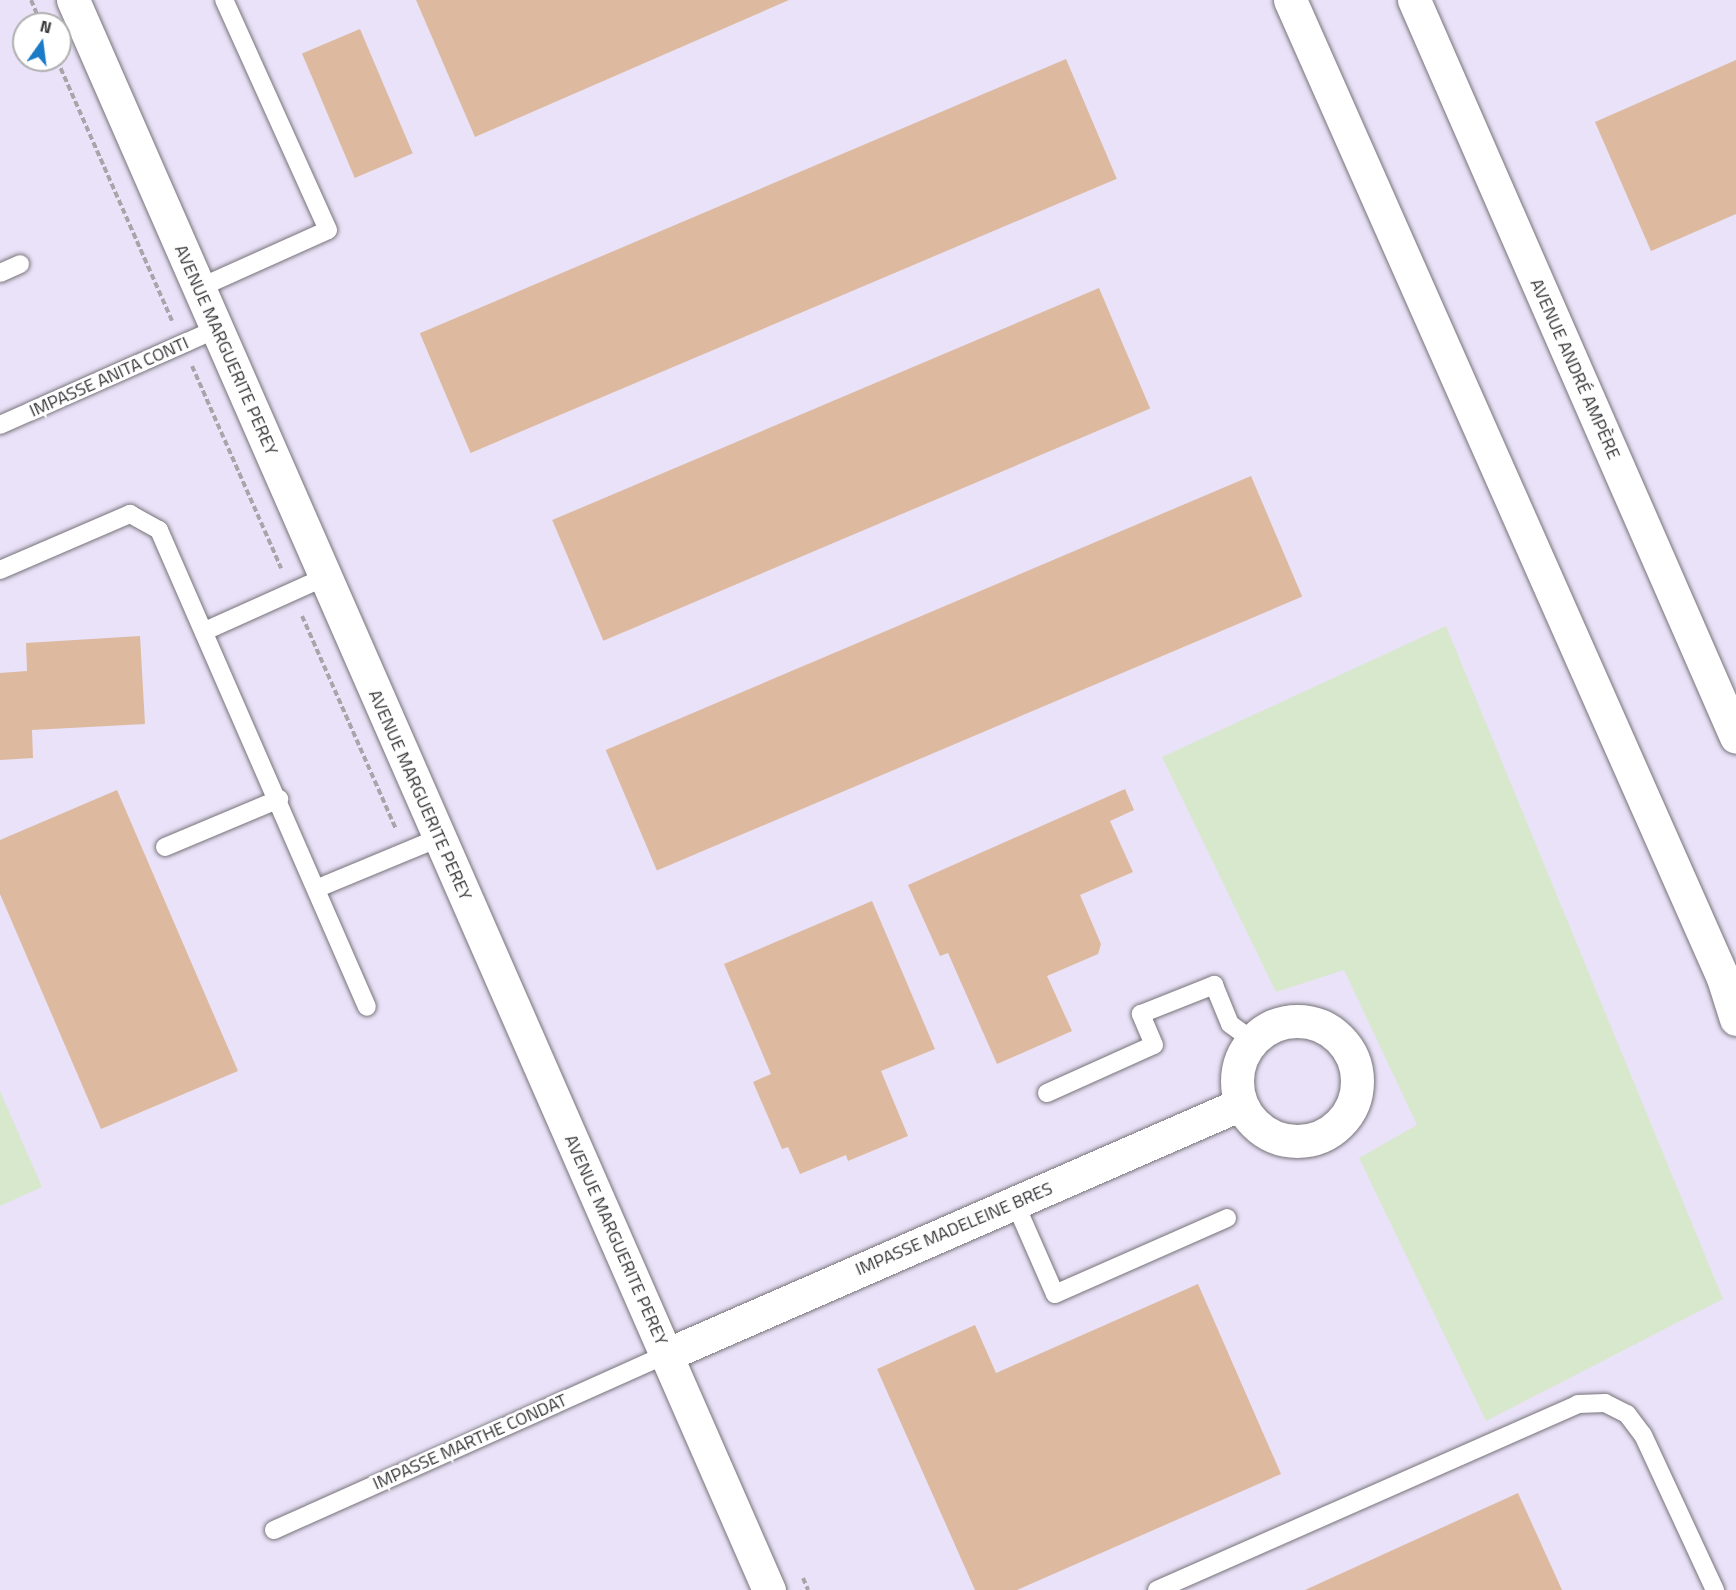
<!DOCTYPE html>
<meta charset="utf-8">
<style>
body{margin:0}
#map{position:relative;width:1736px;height:1590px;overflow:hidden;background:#f3eef5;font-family:"Titillium Web",sans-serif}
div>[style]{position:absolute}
.industrial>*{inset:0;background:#e9e2f8}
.green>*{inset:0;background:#d8e8cd}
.building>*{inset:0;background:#ddba9f;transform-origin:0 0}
.path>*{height:4px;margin-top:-2px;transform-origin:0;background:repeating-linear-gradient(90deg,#a8a4a9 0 6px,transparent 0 9px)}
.roads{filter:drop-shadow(0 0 2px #777379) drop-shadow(0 0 2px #777379)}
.service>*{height:18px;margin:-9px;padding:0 9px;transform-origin:9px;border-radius:9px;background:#fff}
.minor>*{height:33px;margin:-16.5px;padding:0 16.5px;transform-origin:16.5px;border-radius:16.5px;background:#fff}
.minor>.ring{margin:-16.5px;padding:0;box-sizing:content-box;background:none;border:33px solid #fff;border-radius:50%}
.primary>*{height:33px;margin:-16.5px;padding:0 16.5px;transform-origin:16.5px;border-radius:16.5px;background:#fff}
span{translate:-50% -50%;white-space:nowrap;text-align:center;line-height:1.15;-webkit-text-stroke:6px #fff;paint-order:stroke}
.street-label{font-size:18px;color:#39373a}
.north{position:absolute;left:12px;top:12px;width:60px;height:60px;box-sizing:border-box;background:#fff;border:2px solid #b0afb0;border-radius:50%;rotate:14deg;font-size:16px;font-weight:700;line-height:24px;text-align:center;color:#39373a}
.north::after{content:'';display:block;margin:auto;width:21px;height:27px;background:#1b7bc7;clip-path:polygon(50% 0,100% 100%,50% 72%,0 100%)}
</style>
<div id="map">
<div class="industrial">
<div style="clip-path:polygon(evenodd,0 0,1736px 0,1736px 1590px,0 1590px,0 0,24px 24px,60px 24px,60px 60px,24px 60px,24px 24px)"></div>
</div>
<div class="green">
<div style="clip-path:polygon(1446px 626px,1723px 1299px,1486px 1421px,1359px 1158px,1417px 1125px,1344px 970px,1276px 992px,1162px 757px)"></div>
<div style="clip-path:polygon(0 1091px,42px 1187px,0 1206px)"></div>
</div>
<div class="building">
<div style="clip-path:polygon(416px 0,789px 0,475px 137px)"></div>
<div style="left:360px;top:29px;width:135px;height:63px;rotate:67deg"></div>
<div style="left:1066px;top:59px;width:130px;height:702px;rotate:67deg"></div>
<div style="clip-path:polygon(1736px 60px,1736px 214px,1651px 251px,1595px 122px)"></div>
<div style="left:1099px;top:288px;width:131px;height:594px;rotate:67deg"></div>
<div style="left:1251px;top:476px;width:131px;height:701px;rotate:67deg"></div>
<div style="clip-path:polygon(140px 636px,145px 724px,32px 730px,33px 758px,0 760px,0 673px,27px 671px,26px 643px)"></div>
<div style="clip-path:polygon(1125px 789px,1134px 810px,1110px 821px,1133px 872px,1080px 895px,1101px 944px,1098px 954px,1047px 976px,1072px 1031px,997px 1064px,948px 953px,940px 956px,908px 885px)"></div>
<div style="clip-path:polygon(117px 790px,238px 1071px,101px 1129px,0 894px,0 840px)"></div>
<div style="clip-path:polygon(872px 901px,935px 1049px,881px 1071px,908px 1136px,848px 1161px,846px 1155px,800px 1174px,788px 1147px,782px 1149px,753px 1082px,771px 1074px,724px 964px)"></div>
<div style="clip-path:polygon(1198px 1284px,1281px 1474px,1017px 1590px,975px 1590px,877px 1369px,975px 1325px,996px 1373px)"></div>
<div style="clip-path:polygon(1518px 1493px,1562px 1590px,1305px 1590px)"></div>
</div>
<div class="path">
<div style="left:31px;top:0;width:26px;rotate:67deg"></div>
<div style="left:57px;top:60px;width:285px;rotate:66.2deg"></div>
<div style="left:192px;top:366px;width:221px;rotate:66.2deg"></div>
<div style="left:302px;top:616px;width:233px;rotate:66.2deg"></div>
<div style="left:803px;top:1578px;width:13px;rotate:67deg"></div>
</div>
<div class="roads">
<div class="service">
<div style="left:0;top:273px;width:22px;rotate:-24deg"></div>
<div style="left:199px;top:288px;width:141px;rotate:-24.2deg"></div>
<div style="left:328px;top:230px;width:252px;rotate:-114.3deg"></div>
<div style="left:0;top:425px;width:237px;rotate:-23.9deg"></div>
<div style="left:0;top:570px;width:142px;rotate:-23.3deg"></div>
<div style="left:130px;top:514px;width:33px;rotate:29deg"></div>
<div style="left:159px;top:530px;width:520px;rotate:66.44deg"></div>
<div style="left:205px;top:631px;width:132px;rotate:-24.2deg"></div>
<div style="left:165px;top:847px;width:124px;rotate:-22.8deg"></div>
<div style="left:318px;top:888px;width:131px;rotate:-22.5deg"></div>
<div style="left:1047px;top:1093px;width:117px;rotate:-24.2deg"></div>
<div style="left:1154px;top:1045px;width:34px;rotate:-113deg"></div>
<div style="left:1141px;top:1014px;width:79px;rotate:-21.7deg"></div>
<div style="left:1214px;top:985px;width:42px;rotate:67.7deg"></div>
<div style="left:1230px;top:1024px;width:27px;rotate:36deg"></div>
<div style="left:1015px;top:1203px;width:99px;rotate:66.3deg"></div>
<div style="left:1055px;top:1294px;width:188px;rotate:-23.8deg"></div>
<div style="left:274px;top:1530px;width:429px;rotate:-24.1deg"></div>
<div style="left:1157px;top:1590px;width:460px;rotate:-23.8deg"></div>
<div style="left:1578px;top:1404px;width:27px;rotate:-2deg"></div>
<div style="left:1605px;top:1403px;width:25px;rotate:27deg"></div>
<div style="left:1627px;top:1414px;width:26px;rotate:53deg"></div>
<div style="left:1643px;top:1435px;width:171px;rotate:65.1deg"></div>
</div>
<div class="minor">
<div style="left:73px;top:0;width:1736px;rotate:66.36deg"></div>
<div style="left:1414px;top:0;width:804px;rotate:66.4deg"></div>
<div class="ring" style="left:1237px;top:1021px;width:87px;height:87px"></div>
<div style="left:666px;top:1355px;width:627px;rotate:-23.58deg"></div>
</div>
<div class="primary">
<div style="left:1290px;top:0;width:1070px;rotate:66.12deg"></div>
<div style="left:1723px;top:978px;width:43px;rotate:72.4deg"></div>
</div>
</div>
<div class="street-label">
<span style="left:226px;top:350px;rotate:66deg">AVENUE MARGUERITE PEREY</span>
<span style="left:1575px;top:369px;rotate:66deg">AVENUE ANDRÉ AMPÈRE</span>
<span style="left:109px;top:377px;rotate:-24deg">IMPASSE ANITA CONTI</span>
<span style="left:420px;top:795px;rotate:66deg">AVENUE MARGUERITE PEREY</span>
<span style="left:954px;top:1229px;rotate:-23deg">IMPASSE MADELEINE BRES</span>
<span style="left:616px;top:1240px;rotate:66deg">AVENUE MARGUERITE PEREY</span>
<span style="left:470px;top:1442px;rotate:-24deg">IMPASSE MARTHE CONDAT</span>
</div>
<div class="north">N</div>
</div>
